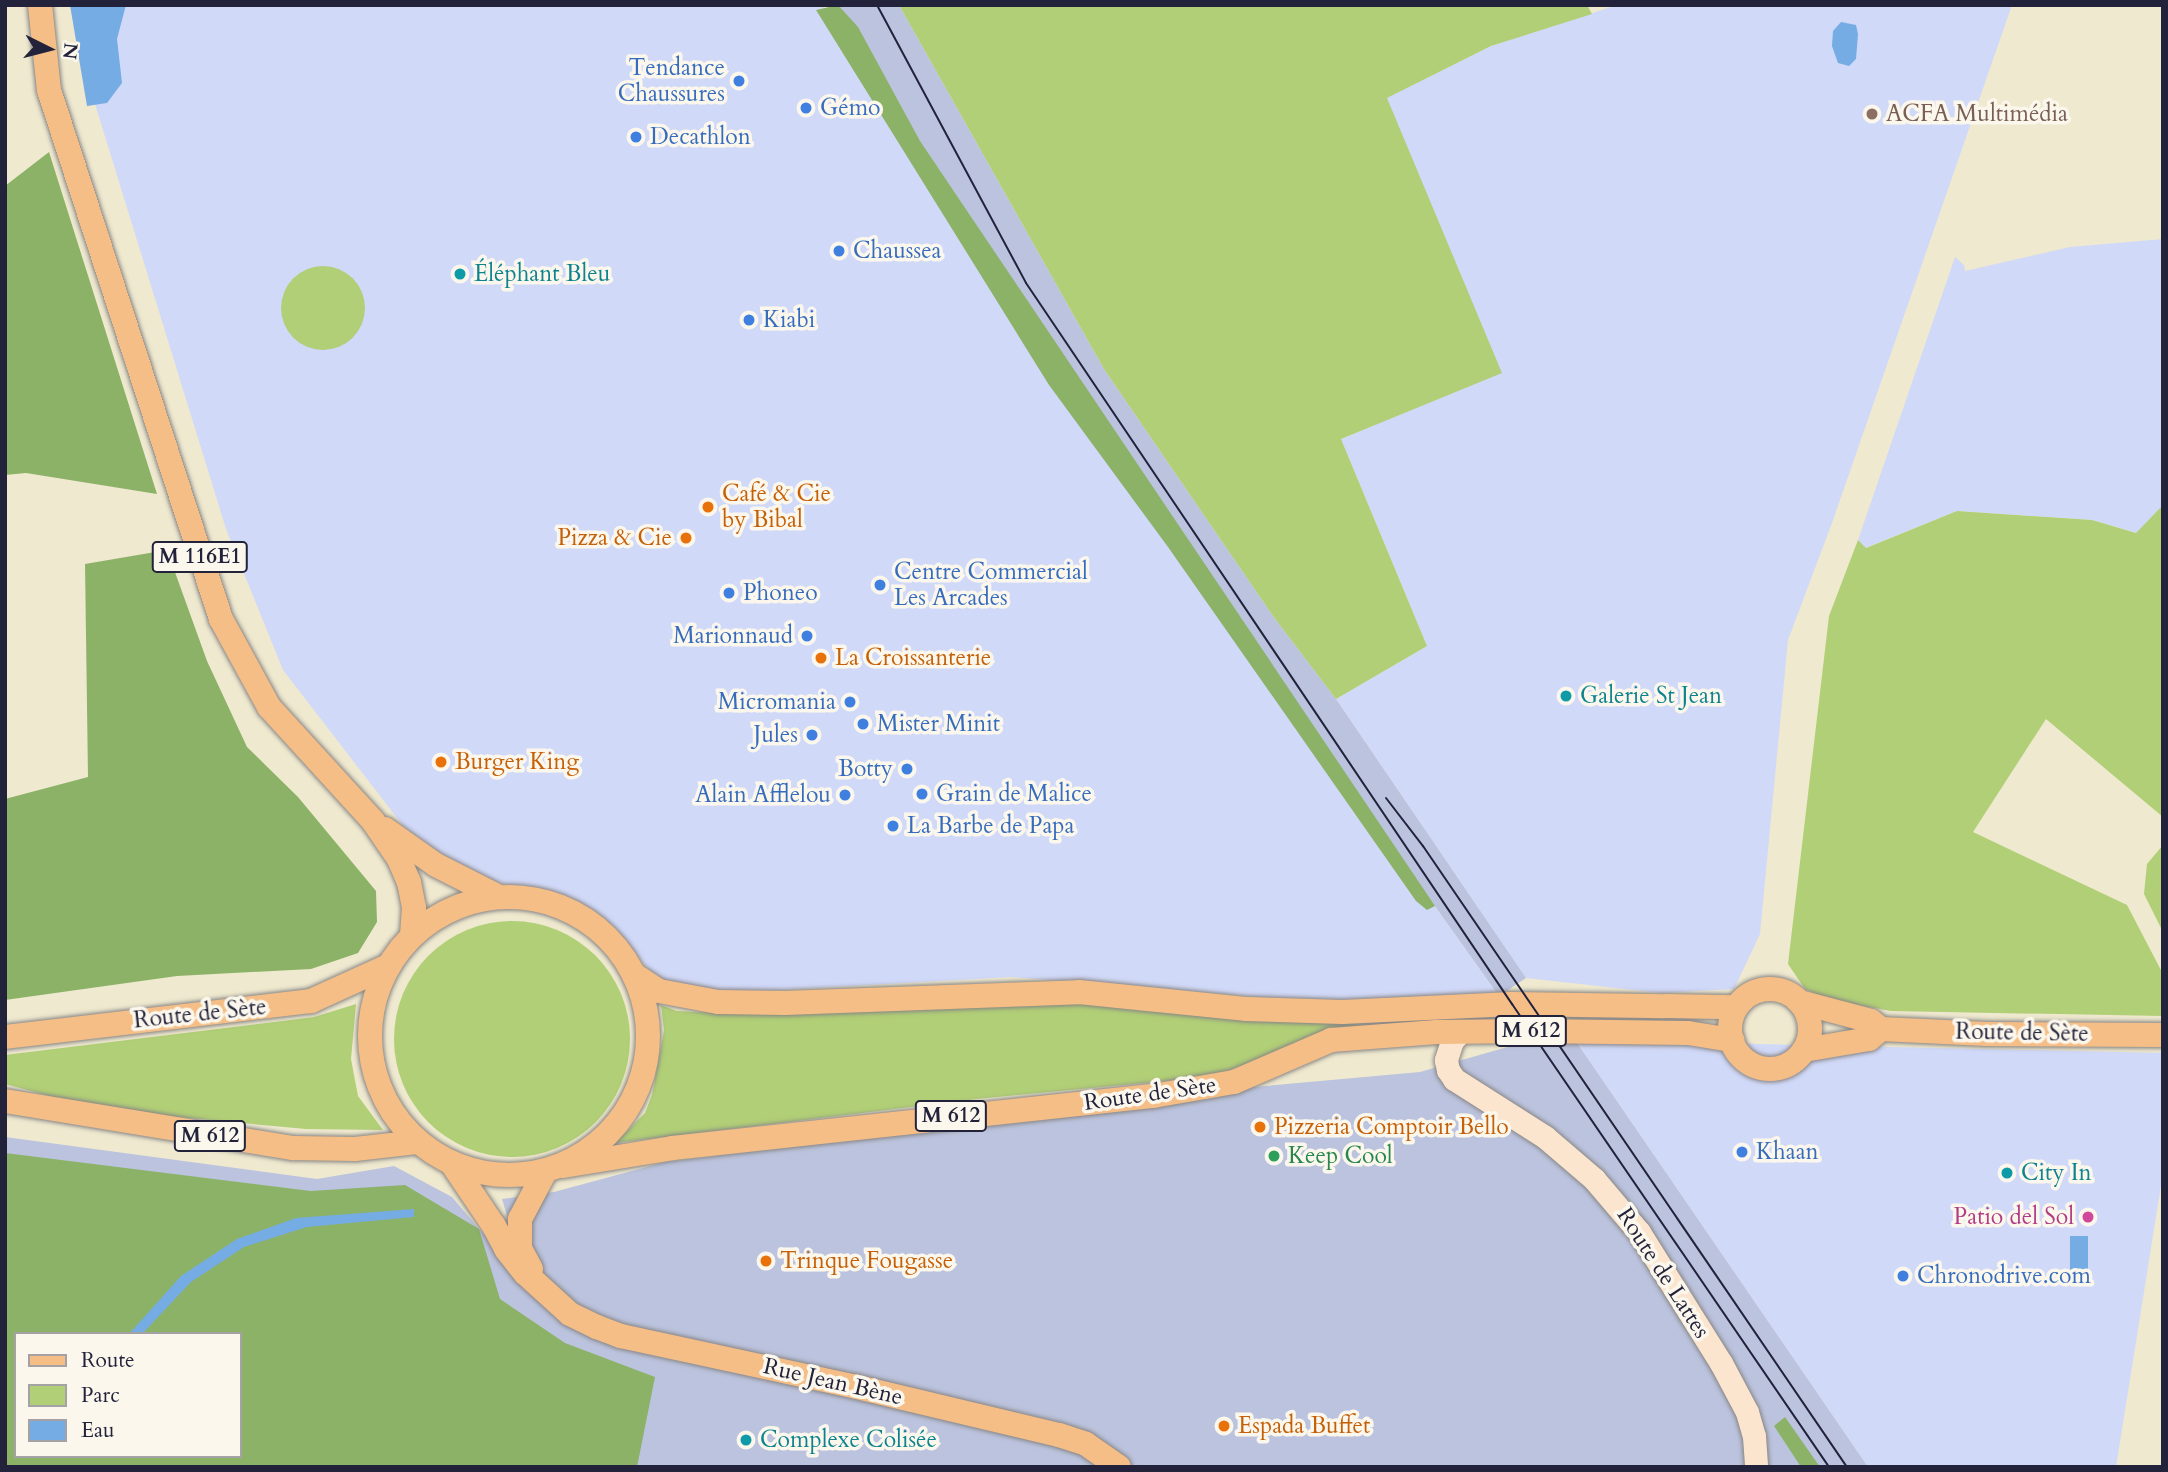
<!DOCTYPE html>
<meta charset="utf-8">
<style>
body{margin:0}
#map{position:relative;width:2168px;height:1472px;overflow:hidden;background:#efe9cf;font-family:Cardo,serif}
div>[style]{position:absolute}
.built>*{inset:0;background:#d1d9f9}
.industrial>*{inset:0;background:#bbc3de}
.green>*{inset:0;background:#b1cf76}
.round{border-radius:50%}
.forest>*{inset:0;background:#8cb267}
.water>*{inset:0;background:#76ace4;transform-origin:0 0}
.roads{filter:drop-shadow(0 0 2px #888685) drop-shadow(0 0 2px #888685)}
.secondary>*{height:23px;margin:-11.5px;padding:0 11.5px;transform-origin:11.5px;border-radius:11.5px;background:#fbe5cf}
.primary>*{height:24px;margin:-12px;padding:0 12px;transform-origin:12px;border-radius:12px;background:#f6be87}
.primary>.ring{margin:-12px;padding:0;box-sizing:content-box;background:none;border:24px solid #f6be87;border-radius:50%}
.tram>*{height:2px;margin:-1px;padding:0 1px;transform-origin:1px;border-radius:1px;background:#22223b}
.dots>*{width:19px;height:19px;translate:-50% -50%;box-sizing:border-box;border:4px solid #fbf7ec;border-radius:50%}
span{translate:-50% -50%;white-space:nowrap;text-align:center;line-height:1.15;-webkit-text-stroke:7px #fbf7ec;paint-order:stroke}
.shield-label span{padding:2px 5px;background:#fbf7ec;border:2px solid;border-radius:5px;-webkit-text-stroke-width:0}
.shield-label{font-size:21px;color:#22223b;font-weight:700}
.shop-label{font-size:23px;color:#366cbe}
.right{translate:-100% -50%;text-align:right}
.left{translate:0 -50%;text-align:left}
.education-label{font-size:23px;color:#785e54}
.culture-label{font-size:23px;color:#0d838f}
.food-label{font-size:23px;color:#c56008}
.street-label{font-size:23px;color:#22223b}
.leisure-label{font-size:23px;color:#27864d}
.hotel-label{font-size:23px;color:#b23c85}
.frame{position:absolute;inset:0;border:7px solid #22223b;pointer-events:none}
.legend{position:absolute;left:14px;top:1332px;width:228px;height:126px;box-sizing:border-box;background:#fbf7ec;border:2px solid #a4a2a5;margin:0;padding:9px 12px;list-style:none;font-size:21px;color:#22223b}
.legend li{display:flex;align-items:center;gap:14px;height:35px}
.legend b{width:35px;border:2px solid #a4a2a5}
.north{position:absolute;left:14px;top:14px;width:70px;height:70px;-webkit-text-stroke:5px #fbf7ec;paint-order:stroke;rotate:96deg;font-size:19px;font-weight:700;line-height:28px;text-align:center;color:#22223b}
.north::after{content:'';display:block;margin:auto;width:24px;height:32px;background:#22223b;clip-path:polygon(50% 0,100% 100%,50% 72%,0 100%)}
</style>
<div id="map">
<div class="built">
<div style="clip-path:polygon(83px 5px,822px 5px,1015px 317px,1499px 996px,1358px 1005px,1012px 977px,709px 994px,656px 979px,613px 925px,571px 900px,494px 881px,445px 861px,404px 827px,283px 670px,226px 529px,95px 104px)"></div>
<div style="clip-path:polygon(1617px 5px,2012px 5px,1832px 523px,1788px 640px,1760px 934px,1734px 989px,1661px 993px,1526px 978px,1336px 699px,1427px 646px,1341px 439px,1501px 372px,1386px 98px,1491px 46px)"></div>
<div style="clip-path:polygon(2163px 239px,2163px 505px,2137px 533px,2092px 520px,1957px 511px,1865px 548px,1858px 540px,1955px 257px,1964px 265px,1965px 271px,2070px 247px)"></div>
<div style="clip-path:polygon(1575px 1040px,2163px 1053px,2163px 1173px,2116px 1467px,1868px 1467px)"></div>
</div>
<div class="industrial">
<div style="clip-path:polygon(826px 5px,899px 5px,1104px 369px,1273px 616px,1336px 699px,1526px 978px,1499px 996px,1015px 317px)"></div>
<div style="clip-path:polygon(evenodd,1575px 1040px,1868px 1467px,5px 1467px,5px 1137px,317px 1179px,394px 1166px,452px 1197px,479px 1229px,524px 1272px,502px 1199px,554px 1192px,665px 1162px,859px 1139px,1078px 1103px,1420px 1072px,1525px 1042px,1575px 1040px,16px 1334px,240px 1334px,240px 1456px,16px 1456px,16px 1334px)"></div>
</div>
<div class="green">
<div style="clip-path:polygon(899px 5px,1587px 5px,1592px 14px,1491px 46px,1387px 98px,1502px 373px,1341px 439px,1427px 646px,1336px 699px,1273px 616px,1104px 369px)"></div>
<div class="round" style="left:281px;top:266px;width:84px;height:84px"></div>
<div style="clip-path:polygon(2163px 505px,2163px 817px,2046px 719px,1973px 832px,2127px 905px,2163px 974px,2163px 1016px,1891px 1011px,1829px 1000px,1805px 989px,1788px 964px,1829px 616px,1858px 540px,1866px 548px,1957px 511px,2092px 520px,2136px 533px)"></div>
<div style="clip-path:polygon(2163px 845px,2163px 932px,2144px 894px,2147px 864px)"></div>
<div class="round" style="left:394px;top:921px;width:236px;height:236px"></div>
<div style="clip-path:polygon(1058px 1002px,1280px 1022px,1356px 1021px,1356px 1029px,1220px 1073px,1186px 1079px,977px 1099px,615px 1143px,645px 1113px,652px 1095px,664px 1030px,661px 1005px,677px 1011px,738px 1014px)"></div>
<div style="clip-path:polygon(356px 1004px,351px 1059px,358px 1096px,383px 1130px,306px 1129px,102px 1110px,5px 1084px,5px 1055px,314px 1017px)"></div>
</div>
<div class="forest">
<div style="clip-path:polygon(838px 5px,858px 27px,920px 141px,1435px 906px,1427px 910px,1416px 901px,1168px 547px,1049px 385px,816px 10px)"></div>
<div style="clip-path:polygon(49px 152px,157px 494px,26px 473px,5px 475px,5px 186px)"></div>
<div style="clip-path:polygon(167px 550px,207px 661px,247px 747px,298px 797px,376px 891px,377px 922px,358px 953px,311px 969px,177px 976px,5px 1000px,5px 799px,88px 777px,85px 564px)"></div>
<div style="clip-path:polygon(evenodd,5px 1153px,311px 1191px,405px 1185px,479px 1229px,500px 1299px,565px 1343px,655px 1377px,637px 1467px,5px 1467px,5px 1153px,16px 1334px,240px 1334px,240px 1456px,16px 1456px,16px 1334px)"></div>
<div style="clip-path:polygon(1785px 1417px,1820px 1467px,1801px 1467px,1774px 1426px)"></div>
</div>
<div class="water">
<div style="clip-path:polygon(70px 5px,126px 5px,117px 39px,122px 83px,107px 103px,87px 106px)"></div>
<div style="clip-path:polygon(1841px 22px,1856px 25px,1858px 34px,1856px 59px,1849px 66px,1838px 63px,1832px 46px,1833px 31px)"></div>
<div style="clip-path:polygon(414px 1209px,414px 1217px,307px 1227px,244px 1247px,191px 1282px,142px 1334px,129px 1334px,181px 1276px,237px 1239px,296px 1218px)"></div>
<div style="left:2070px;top:1236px;width:18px;height:42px"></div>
</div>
<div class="roads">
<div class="secondary">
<div style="left:1461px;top:1031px;width:13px;rotate:132deg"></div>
<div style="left:1452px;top:1041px;width:20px;rotate:108deg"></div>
<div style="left:1446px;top:1060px;width:10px;rotate:79deg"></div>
<div style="left:1448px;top:1070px;width:11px;rotate:56deg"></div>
<div style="left:1454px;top:1079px;width:108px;rotate:32.5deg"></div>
<div style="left:1545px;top:1137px;width:65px;rotate:40.6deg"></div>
<div style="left:1594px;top:1179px;width:70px;rotate:49.7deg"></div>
<div style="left:1639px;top:1232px;width:155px;rotate:58deg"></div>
<div style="left:1721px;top:1363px;width:55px;rotate:62deg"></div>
<div style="left:1747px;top:1412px;width:25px;rotate:74deg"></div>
<div style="left:1754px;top:1436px;width:31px;rotate:86deg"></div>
</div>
<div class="primary">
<div style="left:40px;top:5px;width:85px;rotate:84deg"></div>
<div style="left:49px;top:90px;width:556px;rotate:71.99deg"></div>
<div style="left:221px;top:619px;width:100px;rotate:61.4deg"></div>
<div style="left:269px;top:707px;width:154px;rotate:47.6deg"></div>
<div style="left:373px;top:821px;width:46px;rotate:55.6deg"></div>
<div style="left:399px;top:859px;width:25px;rotate:67deg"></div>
<div style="left:409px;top:882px;width:25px;rotate:79deg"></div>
<div style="left:414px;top:907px;width:28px;rotate:94deg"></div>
<div style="left:385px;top:829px;width:62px;rotate:35.2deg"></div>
<div style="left:436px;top:865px;width:68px;rotate:26.9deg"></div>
<div class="ring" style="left:370px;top:897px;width:254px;height:254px"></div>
<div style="left:636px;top:976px;width:27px;rotate:33deg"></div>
<div style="left:659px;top:991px;width:60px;rotate:10.6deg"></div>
<div style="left:718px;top:1002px;width:67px;rotate:0.9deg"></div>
<div style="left:785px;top:1003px;width:294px;rotate:-2.1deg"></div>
<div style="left:1079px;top:992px;width:169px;rotate:5.8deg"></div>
<div style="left:1247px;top:1009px;width:95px;rotate:1.8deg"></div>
<div style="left:1342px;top:1012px;width:170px;rotate:-2.7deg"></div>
<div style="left:1512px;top:1004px;width:224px;rotate:0.8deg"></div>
<div class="ring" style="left:1730px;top:989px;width:56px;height:56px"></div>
<div style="left:1800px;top:1002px;width:73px;rotate:15deg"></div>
<div style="left:1871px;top:1021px;width:13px;rotate:39deg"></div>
<div style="left:1881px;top:1029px;width:106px;rotate:2.7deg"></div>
<div style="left:1987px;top:1034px;width:176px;rotate:0.3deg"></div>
<div style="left:5px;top:1037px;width:308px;rotate:-6.7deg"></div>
<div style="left:311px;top:1001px;width:85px;rotate:-24.4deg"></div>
<div style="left:1804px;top:1050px;width:66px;rotate:-9.6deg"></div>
<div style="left:1869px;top:1039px;width:16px;rotate:-40deg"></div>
<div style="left:5px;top:1101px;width:292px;rotate:9.3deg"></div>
<div style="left:293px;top:1148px;width:62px;rotate:0.9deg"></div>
<div style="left:355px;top:1149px;width:62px;rotate:-6.4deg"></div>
<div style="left:453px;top:1165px;width:73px;rotate:56.1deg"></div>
<div style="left:494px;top:1226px;width:26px;rotate:62deg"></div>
<div style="left:506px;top:1249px;width:31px;rotate:52deg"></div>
<div style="left:525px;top:1273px;width:61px;rotate:42.3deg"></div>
<div style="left:570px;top:1314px;width:30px;rotate:26deg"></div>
<div style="left:597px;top:1327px;width:26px;rotate:21deg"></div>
<div style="left:621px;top:1336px;width:237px;rotate:12.2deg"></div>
<div style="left:853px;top:1386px;width:212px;rotate:13.4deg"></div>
<div style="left:1059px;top:1435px;width:28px;rotate:18deg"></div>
<div style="left:1086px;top:1444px;width:40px;rotate:34.9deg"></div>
<div style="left:563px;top:1166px;width:111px;rotate:-9.3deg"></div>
<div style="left:673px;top:1148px;width:483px;rotate:-6.2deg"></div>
<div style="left:1153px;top:1096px;width:82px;rotate:-9.8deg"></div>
<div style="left:1234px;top:1082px;width:106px;rotate:-23.4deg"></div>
<div style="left:1331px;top:1040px;width:106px;rotate:-4.3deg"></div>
<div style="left:1437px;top:1032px;width:94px;rotate:-0.6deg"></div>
<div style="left:1531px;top:1031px;width:157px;rotate:0.7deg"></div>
<div style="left:1688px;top:1033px;width:45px;rotate:9deg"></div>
<div style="left:531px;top:1269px;width:24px;rotate:-118deg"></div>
<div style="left:520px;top:1248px;width:29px;rotate:-90deg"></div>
<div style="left:520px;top:1219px;width:53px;rotate:-62deg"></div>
</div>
</div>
<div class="tram">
<div style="left:877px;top:5px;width:315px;rotate:61.8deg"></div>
<div style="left:1026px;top:283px;width:870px;rotate:56.02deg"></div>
<div style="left:1512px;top:1004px;width:561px;rotate:55.6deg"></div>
<div style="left:1386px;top:798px;width:61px;rotate:52.4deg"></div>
<div style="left:1423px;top:846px;width:752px;rotate:55.68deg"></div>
</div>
<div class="dots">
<div style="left:739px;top:81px;background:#3f7fe0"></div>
<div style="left:806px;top:108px;background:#3f7fe0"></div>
<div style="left:1872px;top:114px;background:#8d6e63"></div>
<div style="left:636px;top:137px;background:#3f7fe0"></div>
<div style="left:839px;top:251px;background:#3f7fe0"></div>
<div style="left:460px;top:274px;background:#0f9aa8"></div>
<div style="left:749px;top:320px;background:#3f7fe0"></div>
<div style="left:708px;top:507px;background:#e8710a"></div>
<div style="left:686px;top:538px;background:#e8710a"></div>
<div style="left:880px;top:585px;background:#3f7fe0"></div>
<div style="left:729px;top:593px;background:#3f7fe0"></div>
<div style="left:807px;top:636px;background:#3f7fe0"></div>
<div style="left:821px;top:658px;background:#e8710a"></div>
<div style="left:1566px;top:696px;background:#0f9aa8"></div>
<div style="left:850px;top:702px;background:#3f7fe0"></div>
<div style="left:863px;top:724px;background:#3f7fe0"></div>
<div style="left:812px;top:735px;background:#3f7fe0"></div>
<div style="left:441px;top:762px;background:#e8710a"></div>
<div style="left:907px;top:769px;background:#3f7fe0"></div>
<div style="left:922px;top:794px;background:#3f7fe0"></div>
<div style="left:845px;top:795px;background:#3f7fe0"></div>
<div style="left:893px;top:826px;background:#3f7fe0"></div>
<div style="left:1260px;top:1127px;background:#e8710a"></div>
<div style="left:1742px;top:1152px;background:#3f7fe0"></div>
<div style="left:1274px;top:1156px;background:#2e9e5b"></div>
<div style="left:2007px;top:1173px;background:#0f9aa8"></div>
<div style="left:2088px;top:1217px;background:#d1479c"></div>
<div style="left:766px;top:1261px;background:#e8710a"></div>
<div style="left:1903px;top:1276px;background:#3f7fe0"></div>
<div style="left:1224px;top:1426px;background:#e8710a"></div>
<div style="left:746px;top:1440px;background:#0f9aa8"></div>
</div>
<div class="shield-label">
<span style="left:200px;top:557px">M 116E1</span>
<span style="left:1531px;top:1031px">M 612</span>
<span style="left:951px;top:1116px">M 612</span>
<span style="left:210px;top:1136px">M 612</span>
</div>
<div class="shop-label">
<span class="right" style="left:725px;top:81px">Tendance<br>Chaussures</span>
<span class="left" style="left:820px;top:108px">Gémo</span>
<span class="left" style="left:650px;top:137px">Decathlon</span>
<span class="left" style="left:853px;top:251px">Chaussea</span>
<span class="left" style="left:763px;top:320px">Kiabi</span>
<span class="left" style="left:894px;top:585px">Centre Commercial<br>Les Arcades</span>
<span class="left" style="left:743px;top:593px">Phoneo</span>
<span class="right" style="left:793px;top:636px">Marionnaud</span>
<span class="right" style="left:836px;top:702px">Micromania</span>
<span class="left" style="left:877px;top:724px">Mister Minit</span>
<span class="right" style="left:798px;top:735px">Jules</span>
<span class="right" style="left:893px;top:769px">Botty</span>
<span class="left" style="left:936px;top:794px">Grain de Malice</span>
<span class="right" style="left:831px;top:795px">Alain Afflelou</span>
<span class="left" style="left:907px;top:826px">La Barbe de Papa</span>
<span class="left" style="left:1756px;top:1152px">Khaan</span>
<span class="left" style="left:1917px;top:1276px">Chronodrive.com</span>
</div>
<div class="education-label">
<span class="left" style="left:1886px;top:114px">ACFA Multimédia</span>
</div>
<div class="culture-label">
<span class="left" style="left:474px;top:274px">Éléphant Bleu</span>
<span class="left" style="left:1580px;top:696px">Galerie St Jean</span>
<span class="left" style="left:2021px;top:1173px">City In</span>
<span class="left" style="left:760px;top:1440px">Complexe Colisée</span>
</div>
<div class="food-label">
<span class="left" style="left:722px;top:507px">Café &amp; Cie<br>by Bibal</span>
<span class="right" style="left:672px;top:538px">Pizza &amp; Cie</span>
<span class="left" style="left:835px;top:658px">La Croissanterie</span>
<span class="left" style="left:455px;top:762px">Burger King</span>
<span class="left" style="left:1274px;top:1127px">Pizzeria Comptoir Bello</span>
<span class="left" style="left:780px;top:1261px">Trinque Fougasse</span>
<span class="left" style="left:1238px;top:1426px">Espada Buffet</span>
</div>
<div class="street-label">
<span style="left:200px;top:1014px;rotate:-6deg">Route de Sète</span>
<span style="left:2022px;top:1033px;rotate:1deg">Route de Sète</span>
<span style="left:1150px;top:1094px;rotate:-8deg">Route de Sète</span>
<span style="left:1663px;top:1273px;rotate:57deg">Route de Lattes</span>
<span style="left:833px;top:1382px;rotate:13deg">Rue Jean Bène</span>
</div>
<div class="leisure-label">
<span class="left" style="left:1288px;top:1156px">Keep Cool</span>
</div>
<div class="hotel-label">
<span class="right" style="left:2074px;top:1217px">Patio del Sol</span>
</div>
<div class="frame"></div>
<ul class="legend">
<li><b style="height:9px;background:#f6be87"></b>Route</li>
<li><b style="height:19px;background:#b1cf76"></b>Parc</li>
<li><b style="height:19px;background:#76ace4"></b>Eau</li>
</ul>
<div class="north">N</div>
</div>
